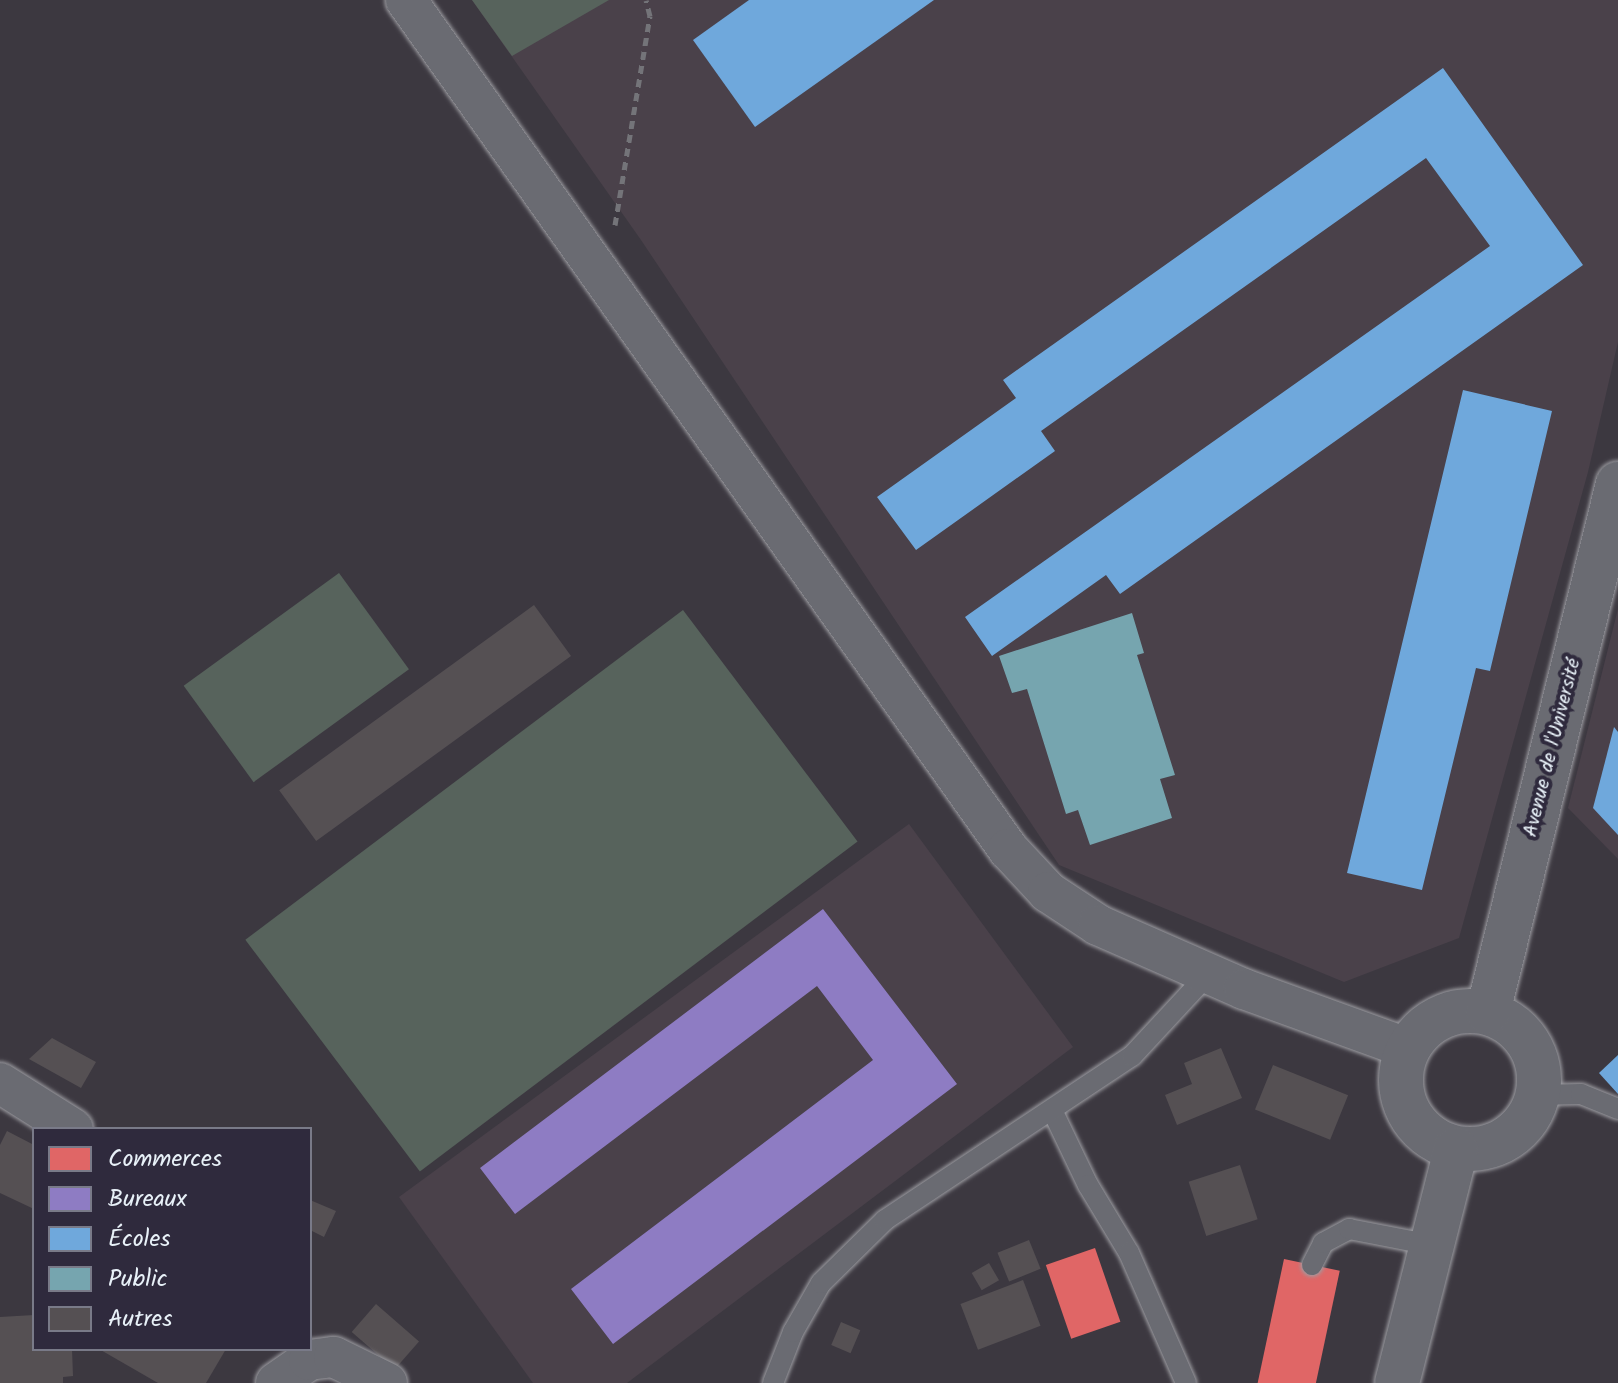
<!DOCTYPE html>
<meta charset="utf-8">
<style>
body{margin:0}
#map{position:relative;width:1618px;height:1383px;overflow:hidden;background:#3c3840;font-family:Kalam,sans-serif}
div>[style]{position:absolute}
.built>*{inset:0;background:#4a414a}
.green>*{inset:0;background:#57635c;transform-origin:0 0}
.shops>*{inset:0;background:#e06666;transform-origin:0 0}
.offices>*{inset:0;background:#8e7cc3}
.schools>*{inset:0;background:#6fa8dc}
.public>*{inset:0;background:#76a5af}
.building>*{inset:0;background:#555053;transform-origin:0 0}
.path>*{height:5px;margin-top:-2.5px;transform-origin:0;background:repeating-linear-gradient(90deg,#747479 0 8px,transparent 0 14px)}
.roads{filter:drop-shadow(0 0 2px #9d9da2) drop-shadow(0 0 2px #9d9da2)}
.service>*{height:20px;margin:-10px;padding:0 10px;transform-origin:10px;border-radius:10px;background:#6a6b72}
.minor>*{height:40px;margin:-20px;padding:0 20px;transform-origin:20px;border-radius:20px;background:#6a6b72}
.tertiary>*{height:44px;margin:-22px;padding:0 22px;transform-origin:22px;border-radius:22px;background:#6a6b72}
.tertiary>.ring{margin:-22px;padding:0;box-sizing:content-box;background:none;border:44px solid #6a6b72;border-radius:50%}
span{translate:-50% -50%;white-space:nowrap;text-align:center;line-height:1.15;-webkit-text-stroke:8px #2f2a3d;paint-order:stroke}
.street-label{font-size:20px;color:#e8f1f8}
.legend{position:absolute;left:32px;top:1127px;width:280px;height:224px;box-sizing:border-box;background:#2f2a3d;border:2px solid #797a88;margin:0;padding:10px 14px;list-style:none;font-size:24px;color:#e8f1f8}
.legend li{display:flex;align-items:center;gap:16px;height:40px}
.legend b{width:40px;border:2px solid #797a88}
</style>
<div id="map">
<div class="built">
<div style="clip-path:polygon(472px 0,1618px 0,1618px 342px,1588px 472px,1459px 938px,1344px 982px,1059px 865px,641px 240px)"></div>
<div style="clip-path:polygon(1618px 609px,1618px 859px,1568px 808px)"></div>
<div style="clip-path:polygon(909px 824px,1073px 1047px,627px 1383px,533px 1383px,399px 1197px)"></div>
</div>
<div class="green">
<div style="clip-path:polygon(472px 0,609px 0,512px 56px)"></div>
<div style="left:339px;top:573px;width:119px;height:192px;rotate:54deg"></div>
<div style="left:683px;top:610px;width:290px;height:548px;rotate:53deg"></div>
</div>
<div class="shops">
<div style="left:1095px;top:1248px;width:78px;height:52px;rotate:71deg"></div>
<div style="left:1284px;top:1259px;width:57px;height:127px;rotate:12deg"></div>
</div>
<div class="offices">
<div style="clip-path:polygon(823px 909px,957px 1084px,613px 1344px,571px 1289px,873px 1060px,817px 986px,515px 1214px,480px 1168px)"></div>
</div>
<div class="schools">
<div style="clip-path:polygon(749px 0,934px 0,755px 127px,693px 40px)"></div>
<div style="clip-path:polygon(1443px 68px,1583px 265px,1120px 594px,1106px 575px,992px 656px,965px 617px,1490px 246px,1426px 158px,1041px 431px,1055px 451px,916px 550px,877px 497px,1016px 398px,1003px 380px)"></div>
<div style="clip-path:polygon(1463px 390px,1552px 411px,1490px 671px,1476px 668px,1422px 890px,1347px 873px)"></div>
<div style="clip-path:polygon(1614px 727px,1618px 732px,1618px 835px,1593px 808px)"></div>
<div style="clip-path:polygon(1618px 1055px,1618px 1094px,1599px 1073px)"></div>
</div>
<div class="public">
<div style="clip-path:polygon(1132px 613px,1144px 653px,1137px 655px,1175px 775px,1160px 779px,1172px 818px,1090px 845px,1078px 810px,1066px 814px,1027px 689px,1012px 693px,999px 656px)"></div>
</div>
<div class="building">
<div style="left:534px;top:605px;width:63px;height:315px;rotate:54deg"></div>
<div style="clip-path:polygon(52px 1038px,96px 1062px,81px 1088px,29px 1059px)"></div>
<div style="clip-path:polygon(1221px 1048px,1242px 1098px,1177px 1125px,1165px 1095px,1192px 1084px,1184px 1063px)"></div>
<div style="left:1273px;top:1065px;width:81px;height:48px;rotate:22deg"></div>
<div style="clip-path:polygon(7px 1131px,34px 1145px,34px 1209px,0 1193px,0 1145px)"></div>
<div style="left:1240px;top:1165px;width:57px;height:54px;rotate:72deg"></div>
<div style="clip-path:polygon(310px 1200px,336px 1211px,324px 1237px,310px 1230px)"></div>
<div style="left:1029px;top:1240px;width:31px;height:34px;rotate:68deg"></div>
<div style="left:989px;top:1263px;width:20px;height:20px;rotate:60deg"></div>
<div style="left:1023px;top:1280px;width:49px;height:67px;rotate:69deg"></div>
<div style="left:376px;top:1304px;width:57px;height:37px;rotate:41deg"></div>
<div style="clip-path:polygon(34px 1315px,34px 1349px,72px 1349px,73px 1376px,63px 1377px,63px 1383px,0 1383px,0 1317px)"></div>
<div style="left:841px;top:1322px;width:21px;height:25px;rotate:23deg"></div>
<div style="clip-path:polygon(99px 1349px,226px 1349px,206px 1383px,158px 1383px)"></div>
</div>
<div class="path">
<div style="left:615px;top:225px;width:212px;rotate:-80.5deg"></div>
<div style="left:650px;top:16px;width:16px;rotate:-104deg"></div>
</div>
<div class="roads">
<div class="service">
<div style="left:1537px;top:1095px;width:44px;rotate:-1.3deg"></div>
<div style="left:1581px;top:1094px;width:40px;rotate:22deg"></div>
<div style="left:1052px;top:1110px;width:83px;rotate:64.4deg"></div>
<div style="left:1088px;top:1185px;width:79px;rotate:58.9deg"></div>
<div style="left:1129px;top:1253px;width:142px;rotate:66.3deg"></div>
<div style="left:1312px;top:1265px;width:25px;rotate:-63deg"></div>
<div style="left:1323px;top:1243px;width:30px;rotate:-28deg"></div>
<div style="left:1349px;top:1229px;width:85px;rotate:10.9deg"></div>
<div style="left:773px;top:1383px;width:55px;rotate:-68.6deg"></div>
<div style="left:793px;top:1332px;width:56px;rotate:-60.3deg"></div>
<div style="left:821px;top:1283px;width:90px;rotate:-44.5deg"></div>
<div style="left:885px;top:1220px;width:296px;rotate:-33.6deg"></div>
<div style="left:1132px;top:1056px;width:115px;rotate:-47.1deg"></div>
</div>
<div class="minor">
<div style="left:406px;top:0;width:1041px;rotate:54.66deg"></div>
<div style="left:1008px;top:849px;width:59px;rotate:47.1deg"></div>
<div style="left:1048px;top:892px;width:60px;rotate:33.4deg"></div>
<div style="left:1098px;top:925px;width:159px;rotate:23.7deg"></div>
<div style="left:1244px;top:989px;width:173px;rotate:19.9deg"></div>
<div style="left:0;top:1083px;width:86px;rotate:32.2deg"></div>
<div style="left:276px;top:1383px;width:40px;rotate:-34.9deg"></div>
<div style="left:309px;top:1360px;width:25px;rotate:-7deg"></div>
<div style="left:334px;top:1357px;width:59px;rotate:26.1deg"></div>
</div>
<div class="tertiary">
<div class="ring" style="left:1401px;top:1011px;width:94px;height:94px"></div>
<div style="left:1488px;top:1012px;width:544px;rotate:-76.17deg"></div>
<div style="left:1397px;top:1383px;width:241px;rotate:-75.8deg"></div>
</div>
</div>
<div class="street-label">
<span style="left:1553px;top:748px;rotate:-76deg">Avenue de l'Université</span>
</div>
<ul class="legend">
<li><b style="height:22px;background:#e06666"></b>Commerces</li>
<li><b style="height:22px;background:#8e7cc3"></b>Bureaux</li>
<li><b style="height:22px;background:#6fa8dc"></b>Écoles</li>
<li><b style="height:22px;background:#76a5af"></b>Public</li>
<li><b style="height:22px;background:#555053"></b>Autres</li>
</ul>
</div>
